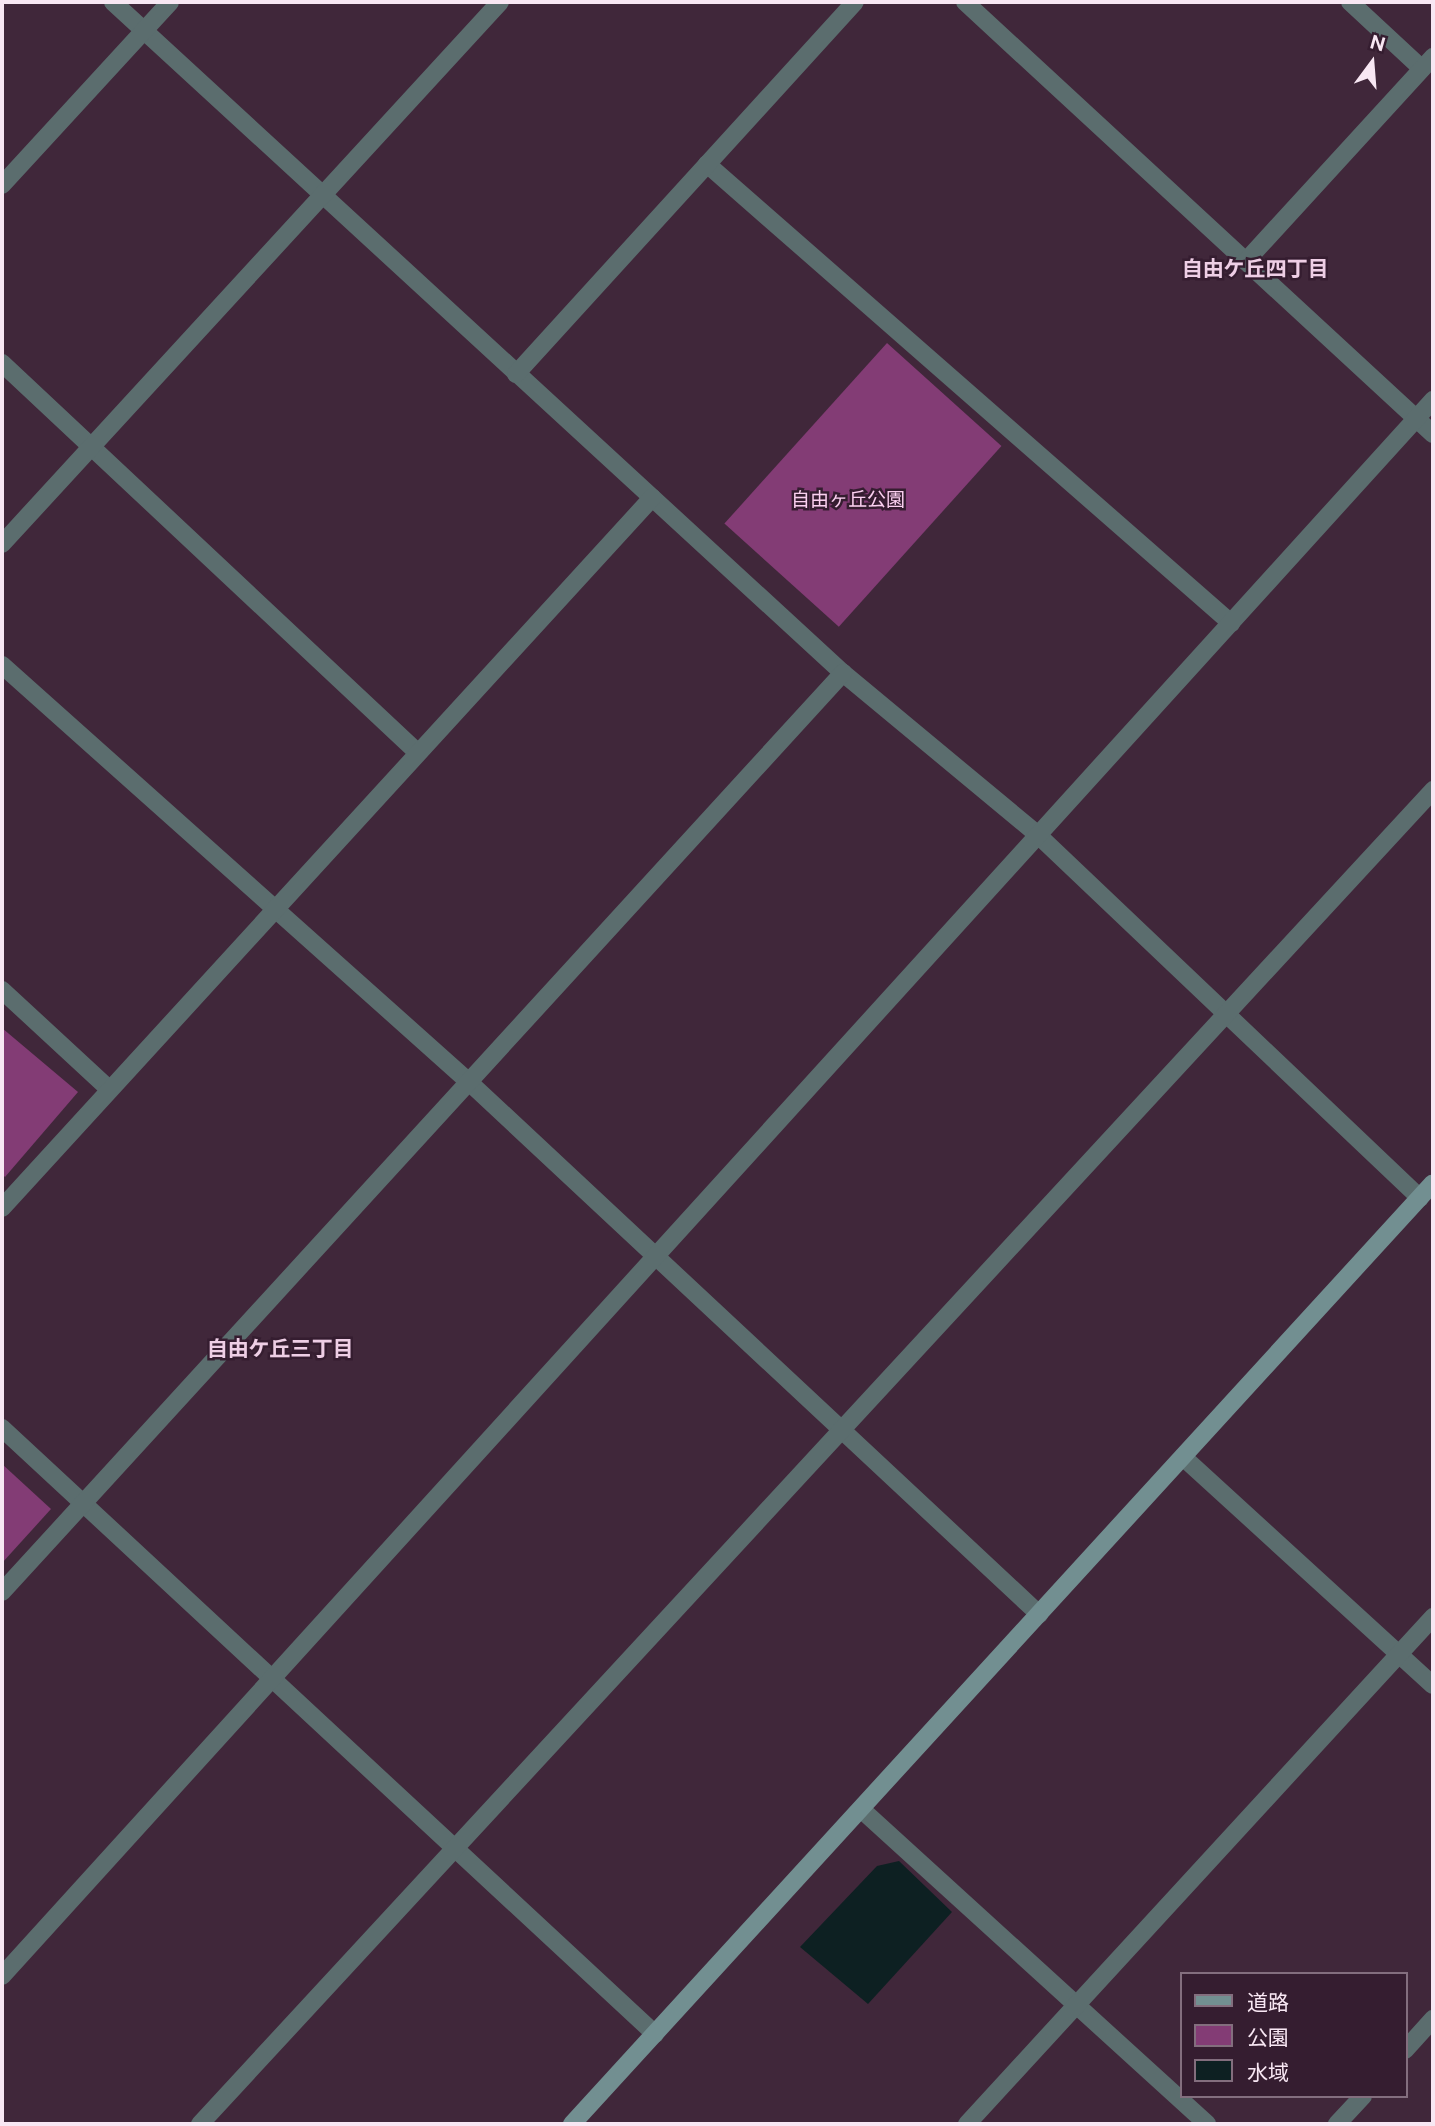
<!DOCTYPE html>
<meta charset="utf-8">
<style>
body{margin:0}
#map{position:relative;width:1435px;height:2126px;overflow:hidden;background:#40273a;font-family:"Public Sans","Noto Sans JP",sans-serif}
div>[style]{position:absolute}
.green>*{inset:0;background:#833c75;transform-origin:0 0}
.water>*{inset:0;background:#0d2022}
.street>*{height:18px;margin:-9px;padding:0 9px;transform-origin:9px;border-radius:9px;background:#5b6d6e}
.secondary>*{height:18px;margin:-9px;padding:0 9px;transform-origin:9px;border-radius:9px;background:#728f91}
span{translate:-50% -50%;white-space:nowrap;text-align:center;line-height:1.15;-webkit-text-stroke:5px #351d30;paint-order:stroke}
.park-label{font-size:19px;color:#fbd0f0}
.neighbourhood-label{font-size:21px;color:#eecee5;font-weight:700}
.frame{position:absolute;inset:0;border:4px solid #f8e7f3;pointer-events:none}
.legend{position:absolute;left:1180px;top:1972px;width:228px;height:126px;box-sizing:border-box;background:#351d30;border:2px solid #836e7e;margin:0;padding:9px 12px;list-style:none;font-size:21px;color:#f8e7f3}
.legend li{display:flex;align-items:center;gap:14px;height:35px}
.legend b{width:35px;border:2px solid #836e7e}
.north{position:absolute;left:1337px;top:28px;width:70px;height:70px;-webkit-text-stroke:5px #351d30;paint-order:stroke;rotate:16deg;font-size:19px;font-weight:700;line-height:28px;text-align:center;color:#f8e7f3}
.north::after{content:'';display:block;margin:auto;width:24px;height:32px;background:#f8e7f3;clip-path:polygon(50% 0,100% 100%,50% 72%,0 100%)}
</style>
<div id="map">
<div class="green">
<div style="left:887px;top:343px;width:154px;height:243px;rotate:42deg"></div>
<div style="clip-path:polygon(2px 1028px,78px 1092px,5px 1177px,2px 1174px)"></div>
<div style="clip-path:polygon(2px 1464px,51px 1509px,2px 1563px)"></div>
</div>
<div class="water">
<div style="clip-path:polygon(899px 1861px,952px 1912px,868px 2004px,800px 1947px,877px 1866px)"></div>
</div>
<div class="street">
<div style="left:113px;top:2px;width:992px;rotate:42.59deg"></div>
<div style="left:843px;top:673px;width:254px;rotate:39.7deg"></div>
<div style="left:1038px;top:835px;width:527px;rotate:43.54deg"></div>
<div style="left:965px;top:2px;width:637px;rotate:42.71deg"></div>
<div style="left:1350px;top:2px;width:98px;rotate:42.9deg"></div>
<div style="left:707px;top:164px;width:697px;rotate:41.22deg"></div>
<div style="left:2px;top:185px;width:248px;rotate:-47.4deg"></div>
<div style="left:1246px;top:261px;width:277px;rotate:-47.5deg"></div>
<div style="left:2px;top:363px;width:569px;rotate:43.15deg"></div>
<div style="left:516px;top:374px;width:503px;rotate:-47.66deg"></div>
<div style="left:2px;top:544px;width:736px;rotate:-47.42deg"></div>
<div style="left:2px;top:665px;width:626px;rotate:41.76deg"></div>
<div style="left:469px;top:1082px;width:780px;rotate:43.03deg"></div>
<div style="left:2px;top:990px;width:146px;rotate:42.8deg"></div>
<div style="left:2px;top:1208px;width:963px;rotate:-47.53deg"></div>
<div style="left:2px;top:1428px;width:891px;rotate:42.86deg"></div>
<div style="left:1183px;top:1457px;width:338px;rotate:42.4deg"></div>
<div style="left:2px;top:1592px;width:1246px;rotate:-47.54deg"></div>
<div style="left:861px;top:1809px;width:468px;rotate:42.3deg"></div>
<div style="left:2px;top:1976px;width:2129px;rotate:-47.76deg"></div>
<div style="left:1405px;top:2050px;width:42px;rotate:-47.9deg"></div>
<div style="left:200px;top:2124px;width:1817px;rotate:-47.25deg"></div>
<div style="left:967px;top:2124px;width:689px;rotate:-47.41deg"></div>
<div style="left:1337px;top:2124px;width:38px;rotate:-47deg"></div>
</div>
<div class="secondary">
<div style="left:572px;top:2124px;width:1275px;rotate:-47.54deg"></div>
</div>
<div class="park-label">
<span style="left:848px;top:500px">自由ヶ丘公園</span>
</div>
<div class="neighbourhood-label">
<span style="left:1255px;top:269px">自由ケ丘四丁目</span>
<span style="left:280px;top:1349px">自由ケ丘三丁目</span>
</div>
<div class="frame"></div>
<ul class="legend">
<li><b style="height:9px;background:#728f91"></b>道路</li>
<li><b style="height:19px;background:#833c75"></b>公園</li>
<li><b style="height:19px;background:#0d2022"></b>水域</li>
</ul>
<div class="north">N</div>
</div>
